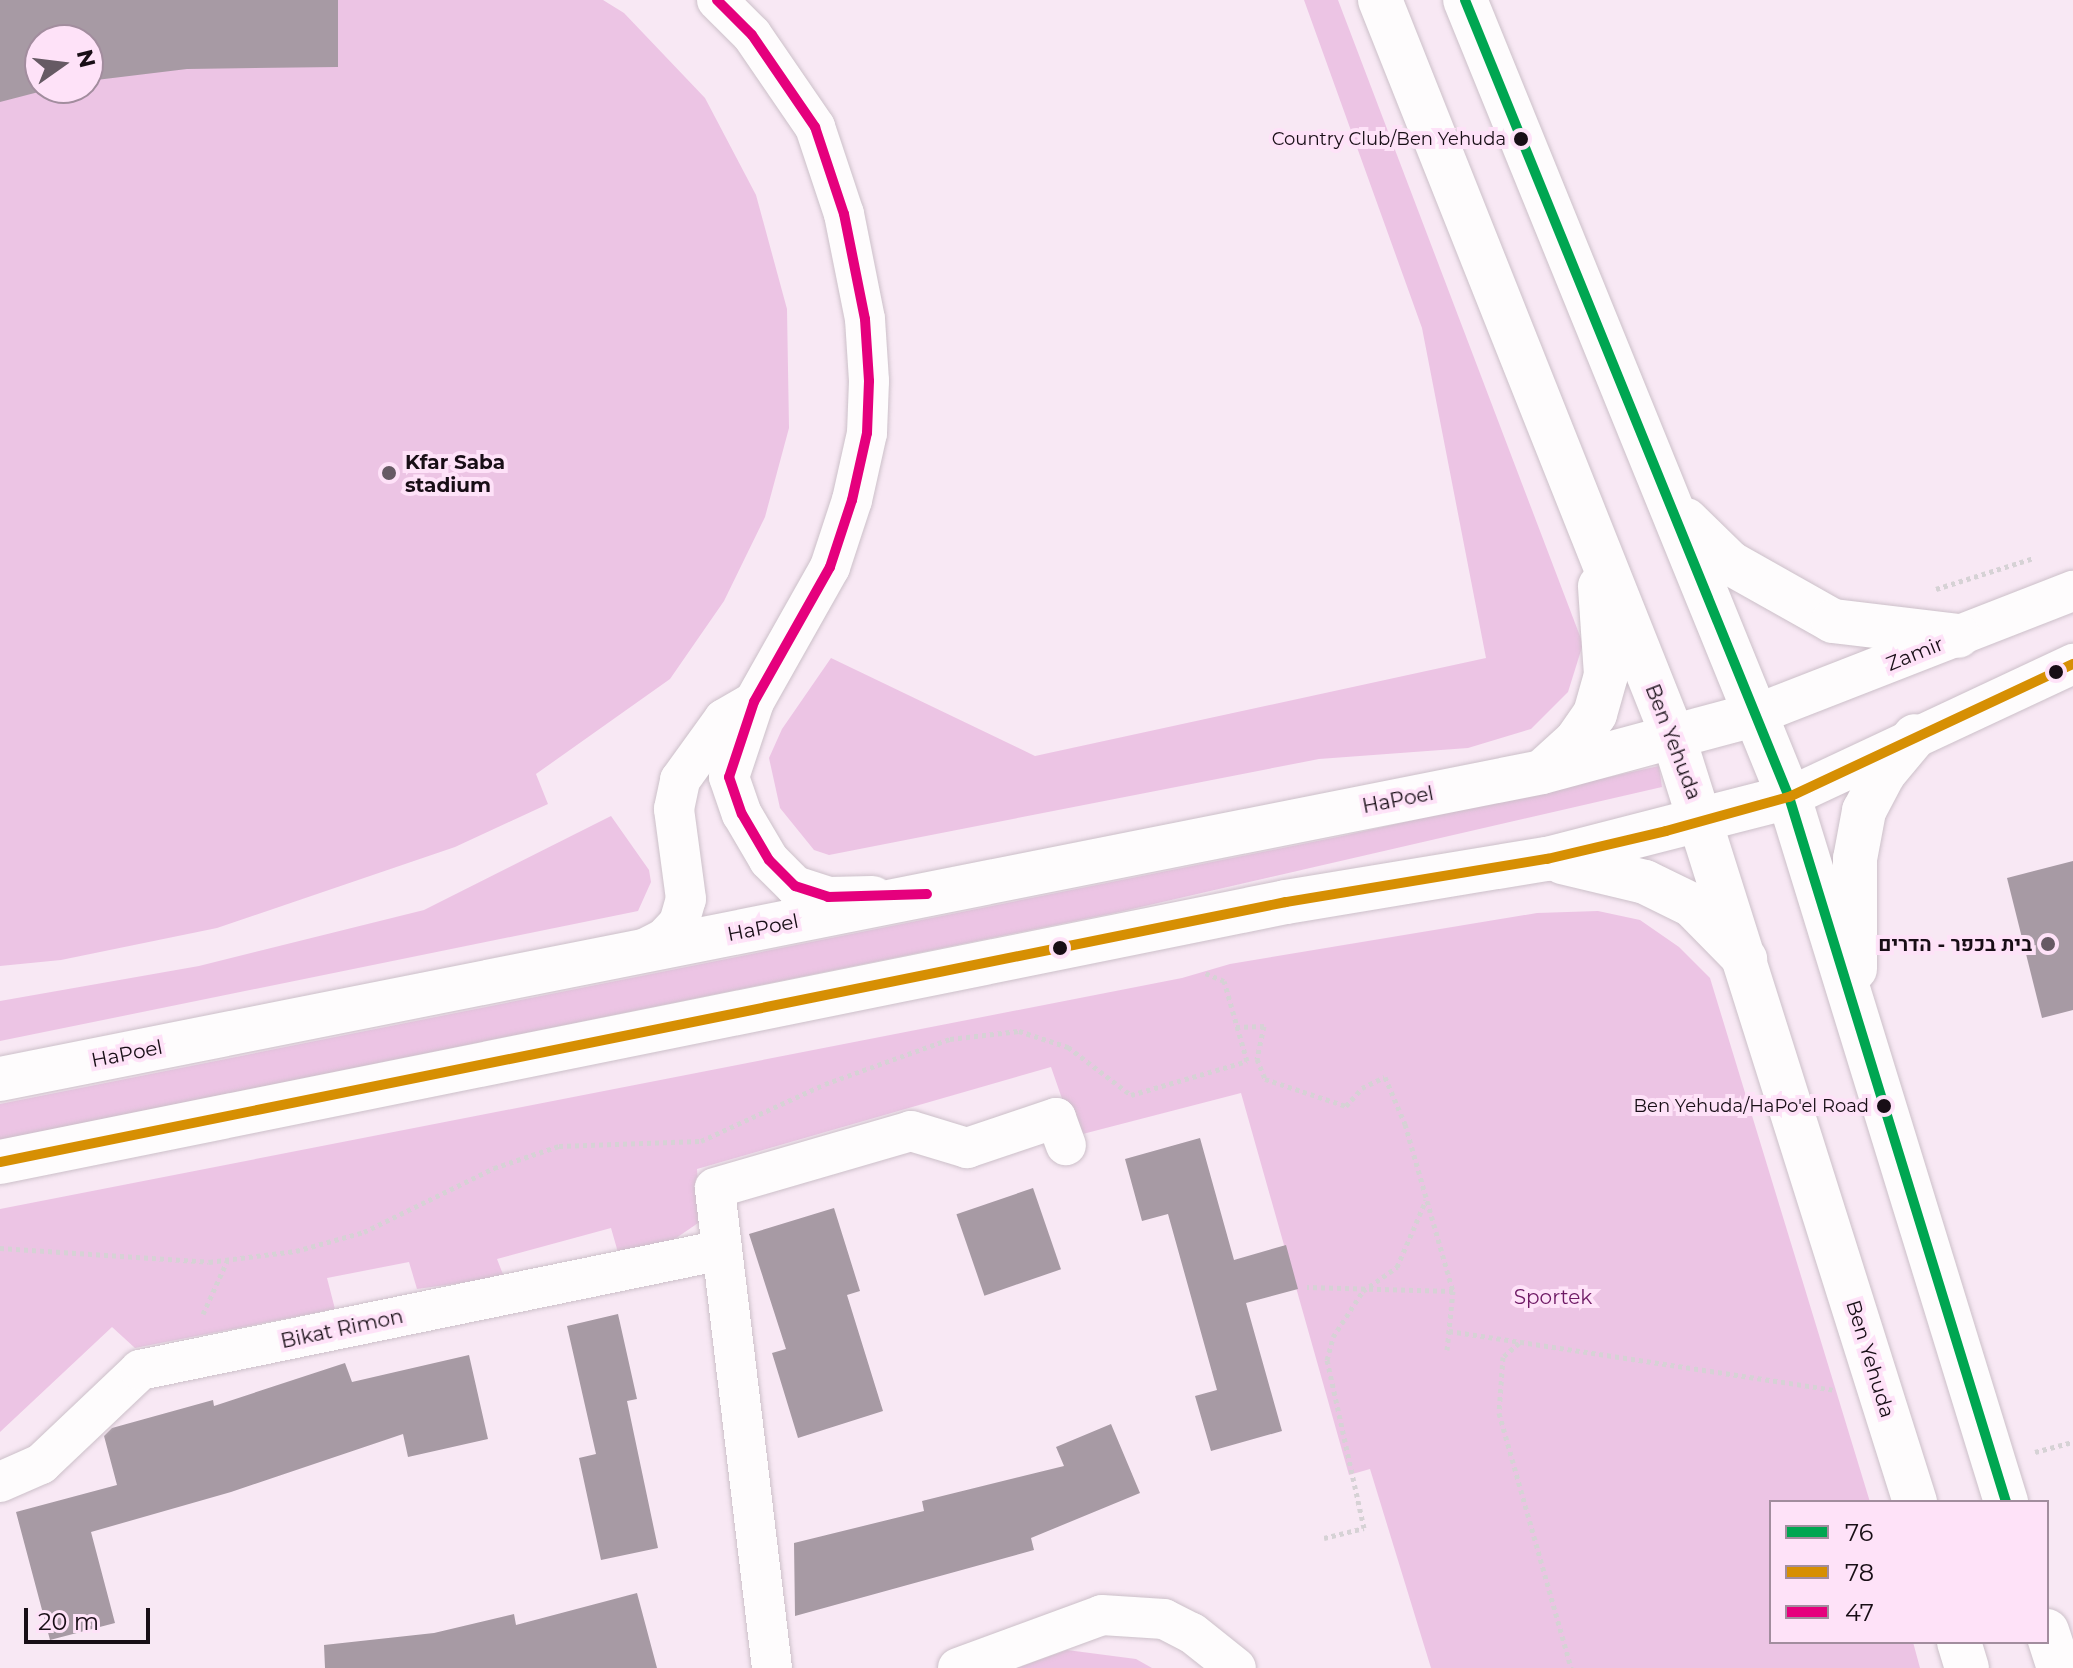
<!DOCTYPE html>
<meta charset="utf-8">
<style>
body{margin:0}
#map{position:relative;width:2073px;height:1668px;overflow:hidden;background:#f8e8f4;font-family:Montserrat,Heebo,sans-serif}
div>[style]{position:absolute}
.green>*{inset:0;background:#ecc4e4}
.building>*{inset:0;background:#a79aa4;transform-origin:0 0}
.path>*{height:5px;margin-top:-2.5px;transform-origin:0;background:repeating-linear-gradient(90deg,#d6d2d5 0 4px,transparent 0 8px)}
.roads{filter:drop-shadow(0 0 2px #ccc0c9) drop-shadow(0 0 2px #ccc0c9)}
.minor>*{height:40px;margin:-20px;padding:0 20px;transform-origin:20px;border-radius:20px;background:#fefcfd}
.tertiary>*{height:44px;margin:-22px;padding:0 22px;transform-origin:22px;border-radius:22px;background:#fefcfd}
.secondary>*{height:44px;margin:-22px;padding:0 22px;transform-origin:22px;border-radius:22px;background:#fefcfd}
.bus-1>*{height:10px;margin:-5px;padding:0 5px;transform-origin:5px;border-radius:5px;background:#00a651}
.bus-2>*{height:10px;margin:-5px;padding:0 5px;transform-origin:5px;border-radius:5px;background:#d68f03}
.bus-3>*{height:10px;margin:-5px;padding:0 5px;transform-origin:5px;border-radius:5px;background:#e5007d}
.dots>*{width:22px;height:22px;translate:-50% -50%;box-sizing:border-box;border:4px solid #fee2f8;border-radius:50%}
span{translate:-50% -50%;white-space:nowrap;text-align:center;line-height:1.15;-webkit-text-stroke:8px #fee2f8;paint-order:stroke}
.bus-label{font-size:18px;color:#180e16}
.right{translate:-100% -50%;text-align:right}
.poi-label{font-size:20px;color:#180e16;font-weight:700}
.left{translate:0 -50%;text-align:left}
.street-label{font-size:20px;color:#180e16}
.park-label{font-size:20px;color:#6d1863}
.legend{position:absolute;left:1769px;top:1500px;width:280px;height:144px;box-sizing:border-box;background:#fee2f8;border:2px solid #a28d9e;margin:0;padding:10px 14px;list-style:none;font-size:24px;color:#180e16}
.legend li{display:flex;align-items:center;gap:16px;height:40px}
.legend b{width:40px;border:2px solid #a28d9e}
.north{position:absolute;left:24px;top:24px;width:80px;height:80px;box-sizing:border-box;background:#fee2f8;border:2px solid #a28d9e;border-radius:50%;rotate:76deg;font-size:22px;font-weight:700;line-height:32px;text-align:center;color:#180e16}
.north::after{content:'';display:block;margin:auto;width:28px;height:36px;background:#665a64;clip-path:polygon(50% 0,100% 100%,50% 72%,0 100%)}
.scale{position:absolute;left:24px;top:1608px;width:126px;height:36px;box-sizing:border-box;border:4px solid #180e16;border-top:0;padding-left:10px;font-size:24px;line-height:28px;white-space:nowrap;color:#180e16;-webkit-text-stroke:6px #fee2f8;paint-order:stroke}
</style>
<div id="map">
<div class="green">
<div style="clip-path:polygon(evenodd,0 0,603px 0,624px 13px,705px 98px,756px 195px,787px 309px,789px 428px,765px 517px,724px 601px,670px 679px,536px 774px,548px 804px,455px 847px,217px 928px,61px 960px,0 966px,0 0,40px 40px,88px 40px,88px 88px,40px 88px,40px 40px)"></div>
<div style="clip-path:polygon(1304px 0,1338px 0,1583px 644px,1568px 692px,1531px 729px,1468px 748px,1319px 759px,829px 855px,814px 850px,780px 808px,769px 758px,782px 729px,831px 658px,1035px 756px,1486px 658px,1422px 328px)"></div>
<div style="clip-path:polygon(1659px 766px,1662px 787px,1119px 912px,0 1140px,0 1104px,1342px 836px)"></div>
<div style="clip-path:polygon(611px 816px,649px 870px,651px 882px,638px 911px,0 1041px,0 1001px,199px 966px,424px 910px)"></div>
<div style="clip-path:polygon(1598px 911px,1640px 920px,1679px 947px,1710px 978px,1870px 1502px,1771px 1502px,1771px 1642px,1913px 1642px,1920px 1668px,1431px 1668px,1370px 1469px,1349px 1475px,1241px 1093px,1075px 1136px,1051px 1067px,697px 1169px,701px 1221px,666px 1245px,619px 1256px,611px 1228px,497px 1259px,504px 1277px,417px 1289px,409px 1262px,327px 1278px,335px 1309px,135px 1348px,112px 1327px,0 1432px,0 1209px,1182px 978px,1230px 964px,1537px 913px)"></div>
<div style="clip-path:polygon(1067px 1650px,1136px 1659px,1152px 1668px,1017px 1668px)"></div>
</div>
<div class="building">
<div style="clip-path:polygon(0 0,338px 0,338px 67px,187px 69px,88px 81px,88px 40px,40px 40px,40px 88px,54px 88px,0 102px)"></div>
<div style="clip-path:polygon(2073px 861px,2073px 1010px,2042px 1018px,2007px 878px)"></div>
<div style="clip-path:polygon(1200px 1138px,1234px 1260px,1286px 1245px,1298px 1289px,1246px 1303px,1282px 1431px,1211px 1451px,1195px 1396px,1217px 1390px,1168px 1214px,1142px 1221px,1125px 1159px)"></div>
<div style="left:1033px;top:1188px;width:86px;height:81px;rotate:71deg"></div>
<div style="clip-path:polygon(834px 1208px,860px 1291px,847px 1295px,883px 1411px,798px 1438px,772px 1353px,786px 1349px,749px 1234px)"></div>
<div style="clip-path:polygon(618px 1314px,637px 1399px,627px 1401px,658px 1548px,601px 1560px,579px 1458px,596px 1454px,567px 1326px)"></div>
<div style="clip-path:polygon(469px 1355px,488px 1439px,408px 1457px,403px 1434px,231px 1492px,91px 1532px,115px 1623px,50px 1640px,16px 1512px,117px 1485px,104px 1436px,112px 1428px,213px 1400px,214px 1406px,345px 1363px,352px 1382px)"></div>
<div style="clip-path:polygon(1111px 1424px,1140px 1493px,1031px 1538px,1034px 1550px,795px 1616px,794px 1543px,924px 1511px,922px 1501px,1064px 1466px,1056px 1447px)"></div>
<div style="clip-path:polygon(637px 1593px,657px 1668px,325px 1668px,324px 1645px,434px 1633px,514px 1614px,516px 1625px)"></div>
</div>
<div class="path">
<div style="left:1936px;top:589px;width:103px;rotate:-17.6deg"></div>
<div style="left:1236px;top:1027px;width:28px;rotate:-2deg"></div>
<div style="left:1264px;top:1026px;width:34px;rotate:102deg"></div>
<div style="left:1257px;top:1059px;width:22px;rotate:68deg"></div>
<div style="left:1265px;top:1079px;width:85px;rotate:18.4deg"></div>
<div style="left:1346px;top:1106px;width:24px;rotate:-48deg"></div>
<div style="left:1362px;top:1088px;width:25px;rotate:-26deg"></div>
<div style="left:1385px;top:1077px;width:51px;rotate:66.9deg"></div>
<div style="left:1405px;top:1124px;width:174px;rotate:74deg"></div>
<div style="left:1453px;top:1291px;width:146px;rotate:-178.4deg"></div>
<div style="left:0;top:1248px;width:209px;rotate:3.8deg"></div>
<div style="left:209px;top:1262px;width:88px;rotate:-7.2deg"></div>
<div style="left:296px;top:1251px;width:71px;rotate:-15.6deg"></div>
<div style="left:364px;top:1232px;width:145px;rotate:-26.2deg"></div>
<div style="left:494px;top:1168px;width:69px;rotate:-18.7deg"></div>
<div style="left:559px;top:1146px;width:142px;rotate:-2deg"></div>
<div style="left:701px;top:1141px;width:136px;rotate:-24.7deg"></div>
<div style="left:825px;top:1084px;width:133px;rotate:-19.8deg"></div>
<div style="left:950px;top:1039px;width:69px;rotate:-6.6deg"></div>
<div style="left:1019px;top:1031px;width:52px;rotate:18.1deg"></div>
<div style="left:1068px;top:1047px;width:79px;rotate:37.3deg"></div>
<div style="left:1131px;top:1095px;width:121px;rotate:-16.3deg"></div>
<div style="left:1247px;top:1061px;width:83px;rotate:-106deg"></div>
<div style="left:1224px;top:981px;width:23px;rotate:-157deg"></div>
<div style="left:203px;top:1314px;width:58px;rotate:-65.6deg"></div>
<div style="left:1449px;top:1331px;width:391px;rotate:8.7deg"></div>
<div style="left:1519px;top:1343px;width:21px;rotate:139deg"></div>
<div style="left:1503px;top:1357px;width:56px;rotate:94.1deg"></div>
<div style="left:1499px;top:1413px;width:265px;rotate:74.2deg"></div>
<div style="left:1447px;top:1350px;width:59px;rotate:-84.2deg"></div>
<div style="left:2035px;top:1452px;width:39px;rotate:-15deg"></div>
<div style="left:1324px;top:1538px;width:41px;rotate:-14deg"></div>
<div style="left:1364px;top:1528px;width:172px;rotate:-102.4deg"></div>
<div style="left:1327px;top:1360px;width:24px;rotate:-75deg"></div>
<div style="left:1333px;top:1337px;width:55px;rotate:-56.9deg"></div>
<div style="left:1363px;top:1291px;width:42px;rotate:-35.2deg"></div>
<div style="left:1397px;top:1267px;width:73px;rotate:-66.6deg"></div>
</div>
<div class="roads">
<div class="minor">
<div style="left:717px;top:0;width:49px;rotate:45deg"></div>
<div style="left:752px;top:35px;width:112px;rotate:55.6deg"></div>
<div style="left:815px;top:127px;width:92px;rotate:71.6deg"></div>
<div style="left:844px;top:214px;width:107px;rotate:78.7deg"></div>
<div style="left:865px;top:319px;width:62px;rotate:86.3deg"></div>
<div style="left:869px;top:381px;width:52px;rotate:92.2deg"></div>
<div style="left:867px;top:433px;width:69px;rotate:102.6deg"></div>
<div style="left:852px;top:500px;width:71px;rotate:108.2deg"></div>
<div style="left:830px;top:567px;width:155px;rotate:119.4deg"></div>
<div style="left:754px;top:702px;width:79px;rotate:108.4deg"></div>
<div style="left:729px;top:777px;width:39px;rotate:71deg"></div>
<div style="left:742px;top:814px;width:53px;rotate:59.6deg"></div>
<div style="left:769px;top:860px;width:37px;rotate:45deg"></div>
<div style="left:795px;top:886px;width:35px;rotate:18deg"></div>
<div style="left:828px;top:897px;width:45px;rotate:-1.3deg"></div>
<div style="left:1757px;top:714px;width:339px;rotate:-21.3deg"></div>
<div style="left:1789px;top:797px;width:314px;rotate:-25.1deg"></div>
<div style="left:636px;top:953px;width:33px;rotate:-27deg"></div>
<div style="left:665px;top:938px;width:21px;rotate:-47deg"></div>
<div style="left:679px;top:923px;width:25px;rotate:-74deg"></div>
<div style="left:686px;top:899px;width:91px;rotate:-97.6deg"></div>
<div style="left:674px;top:809px;width:30px;rotate:-78deg"></div>
<div style="left:680px;top:780px;width:75px;rotate:-54.2deg"></div>
<div style="left:724px;top:719px;width:34px;rotate:-30deg"></div>
<div style="left:0;top:1482px;width:45px;rotate:-23.7deg"></div>
<div style="left:41px;top:1464px;width:137px;rotate:-43.5deg"></div>
<div style="left:140px;top:1370px;width:594px;rotate:-11.65deg"></div>
<div style="left:772px;top:1668px;width:483px;rotate:-96.8deg"></div>
<div style="left:715px;top:1188px;width:204px;rotate:-16.2deg"></div>
<div style="left:911px;top:1131px;width:59px;rotate:16.9deg"></div>
<div style="left:967px;top:1148px;width:94px;rotate:-18.6deg"></div>
<div style="left:1056px;top:1118px;width:29px;rotate:70deg"></div>
<div style="left:958px;top:1668px;width:153px;rotate:-20.2deg"></div>
<div style="left:1102px;top:1615px;width:62px;rotate:3.7deg"></div>
<div style="left:1164px;top:1619px;width:31px;rotate:27deg"></div>
<div style="left:1192px;top:1633px;width:56px;rotate:38.5deg"></div>
</div>
<div class="tertiary">
<div style="left:1674px;top:739px;width:800px;rotate:72.47deg"></div>
<div style="left:1789px;top:797px;width:738px;rotate:72.89deg"></div>
<div style="left:1855px;top:969px;width:110px;rotate:-90deg"></div>
<div style="left:1855px;top:859px;width:49px;rotate:-79.4deg"></div>
<div style="left:1864px;top:811px;width:43px;rotate:-62.2deg"></div>
<div style="left:1884px;top:773px;width:48px;rotate:-50deg"></div>
<div style="left:2047px;top:1631px;width:39px;rotate:72deg"></div>
<div style="left:1959px;top:1642px;width:27px;rotate:73deg"></div>
</div>
<div class="secondary">
<div style="left:1380px;top:0;width:795px;rotate:68.31deg"></div>
<div style="left:1686px;top:520px;width:62px;rotate:44.3deg"></div>
<div style="left:1730px;top:563px;width:118px;rotate:29.4deg"></div>
<div style="left:1833px;top:621px;width:126px;rotate:6.8deg"></div>
<div style="left:1543px;top:771px;width:45px;rotate:-42.3deg"></div>
<div style="left:1576px;top:741px;width:33px;rotate:-55deg"></div>
<div style="left:1595px;top:714px;width:41px;rotate:-74.2deg"></div>
<div style="left:1606px;top:675px;width:89px;rotate:-93.9deg"></div>
<div style="left:1562px;top:862px;width:85px;rotate:13.5deg"></div>
<div style="left:1645px;top:882px;width:52px;rotate:26.1deg"></div>
<div style="left:1692px;top:905px;width:76px;rotate:45.5deg"></div>
<div style="left:0;top:1079px;width:1572px;rotate:-11.26deg"></div>
<div style="left:1542px;top:772px;width:223px;rotate:-15.1deg"></div>
<div style="left:0;top:1162px;width:1312px;rotate:-11.43deg"></div>
<div style="left:1286px;top:902px;width:265px;rotate:-9.4deg"></div>
<div style="left:1547px;top:859px;width:250px;rotate:-14.4deg"></div>
<div style="left:1789px;top:797px;width:860px;rotate:-112.12deg"></div>
</div>
</div>
<div class="bus-1">
<div style="left:1465px;top:0;width:860px;rotate:67.88deg"></div>
<div style="left:1789px;top:797px;width:738px;rotate:72.89deg"></div>
</div>
<div class="bus-2">
<div style="left:0;top:1162px;width:1312px;rotate:-11.43deg"></div>
<div style="left:1286px;top:902px;width:265px;rotate:-9.4deg"></div>
<div style="left:1547px;top:859px;width:122px;rotate:-13.2deg"></div>
<div style="left:1666px;top:831px;width:128px;rotate:-15.5deg"></div>
<div style="left:1789px;top:797px;width:314px;rotate:-25.1deg"></div>
</div>
<div class="bus-3">
<div style="left:717px;top:0;width:49px;rotate:45deg"></div>
<div style="left:752px;top:35px;width:112px;rotate:55.6deg"></div>
<div style="left:815px;top:127px;width:92px;rotate:71.6deg"></div>
<div style="left:844px;top:214px;width:107px;rotate:78.7deg"></div>
<div style="left:865px;top:319px;width:62px;rotate:86.3deg"></div>
<div style="left:869px;top:381px;width:52px;rotate:92.2deg"></div>
<div style="left:867px;top:433px;width:69px;rotate:102.6deg"></div>
<div style="left:852px;top:500px;width:71px;rotate:108.2deg"></div>
<div style="left:830px;top:567px;width:155px;rotate:119.4deg"></div>
<div style="left:754px;top:702px;width:79px;rotate:108.4deg"></div>
<div style="left:729px;top:777px;width:39px;rotate:71deg"></div>
<div style="left:742px;top:814px;width:53px;rotate:59.6deg"></div>
<div style="left:769px;top:860px;width:37px;rotate:45deg"></div>
<div style="left:795px;top:886px;width:35px;rotate:18deg"></div>
<div style="left:828px;top:897px;width:99px;rotate:-1.7deg"></div>
</div>
<div class="dots">
<div style="left:1521px;top:139px;background:#180e16"></div>
<div style="left:389px;top:473px;background:#665a64"></div>
<div style="left:2056px;top:672px;background:#180e16"></div>
<div style="left:2048px;top:944px;background:#665a64"></div>
<div style="left:1060px;top:948px;background:#180e16"></div>
<div style="left:1884px;top:1106px;background:#180e16"></div>
</div>
<div class="bus-label">
<span class="right" style="left:1506px;top:139px">Country Club/Ben Yehuda</span>
<span class="right" style="left:1869px;top:1106px">Ben Yehuda/HaPo'el Road</span>
</div>
<div class="poi-label">
<span class="left" style="left:405px;top:474px">Kfar Saba<br>stadium</span>
<span class="right" style="left:2032px;top:944px">בית בכפר - הדרים</span>
</div>
<div class="street-label">
<span style="left:1915px;top:654px;rotate:-22deg">Zamir</span>
<span style="left:1673px;top:742px;rotate:69deg">Ben Yehuda</span>
<span style="left:1398px;top:800px;rotate:-11deg">HaPoel</span>
<span style="left:763px;top:928px;rotate:-11deg">HaPoel</span>
<span style="left:127px;top:1054px;rotate:-11deg">HaPoel</span>
<span style="left:342px;top:1329px;rotate:-12deg">Bikat Rimon</span>
<span style="left:1870px;top:1359px;rotate:73deg">Ben Yehuda</span>
</div>
<div class="park-label">
<span style="left:1553px;top:1297px">Sportek</span>
</div>
<ul class="legend">
<li><b style="height:10px;background:#00a651"></b>76</li>
<li><b style="height:10px;background:#d68f03"></b>78</li>
<li><b style="height:10px;background:#e5007d"></b>47</li>
</ul>
<div class="north">N</div>
<div class="scale">20 m</div>
</div>
